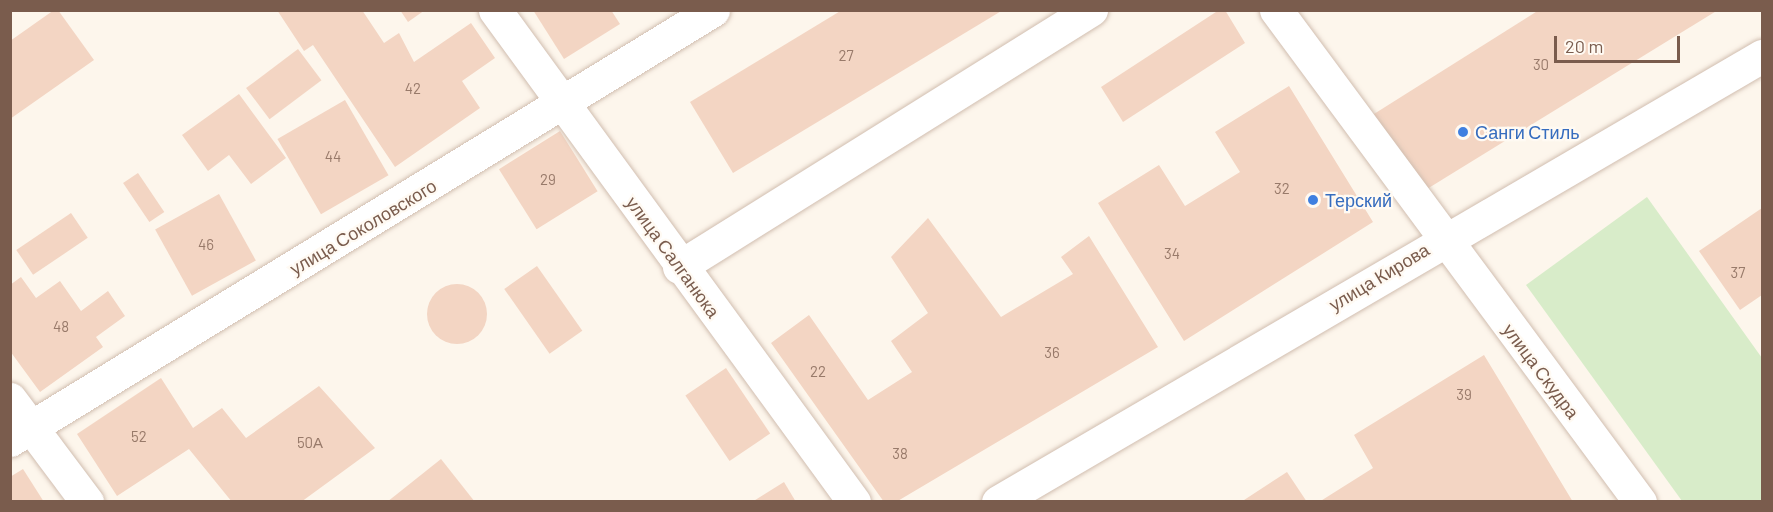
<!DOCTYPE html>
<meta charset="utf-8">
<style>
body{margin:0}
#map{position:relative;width:1773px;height:512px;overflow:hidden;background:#fdf6ec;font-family:Barlow,sans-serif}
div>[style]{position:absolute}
.green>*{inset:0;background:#d8ecc9}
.building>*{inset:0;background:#f3d5c3;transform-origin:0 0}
.round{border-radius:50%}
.roads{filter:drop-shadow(0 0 2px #d1beb0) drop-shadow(0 0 2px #d1beb0)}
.minor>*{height:33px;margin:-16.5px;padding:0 16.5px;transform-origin:16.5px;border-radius:16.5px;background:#fff}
.dots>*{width:16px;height:16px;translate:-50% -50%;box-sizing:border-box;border:3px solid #fffaf3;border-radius:50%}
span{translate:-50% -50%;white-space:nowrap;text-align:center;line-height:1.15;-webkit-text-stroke:4.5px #fffaf3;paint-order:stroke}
.number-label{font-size:15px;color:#987a6a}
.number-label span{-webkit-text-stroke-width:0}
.shop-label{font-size:18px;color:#366cbe}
.left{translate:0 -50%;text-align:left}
.street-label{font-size:18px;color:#7a5c4d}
.frame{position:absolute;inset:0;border:12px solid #7a5c4d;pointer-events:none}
.scale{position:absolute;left:1554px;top:36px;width:126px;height:27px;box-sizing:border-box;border:3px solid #7a5c4d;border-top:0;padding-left:8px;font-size:18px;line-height:21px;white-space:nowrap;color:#7a5c4d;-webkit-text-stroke:4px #fffaf3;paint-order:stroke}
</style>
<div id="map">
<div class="green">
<div style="clip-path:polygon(1647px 197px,1762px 358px,1762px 501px,1682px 501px,1526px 285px)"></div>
</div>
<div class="building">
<div style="clip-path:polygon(54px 10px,58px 10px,94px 60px,10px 119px,10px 41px)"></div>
<div style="clip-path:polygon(277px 10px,362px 10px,384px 43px,399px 33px,414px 62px,471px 23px,495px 58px,462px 81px,480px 108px,395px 167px,313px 45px,304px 51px)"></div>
<div style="clip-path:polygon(400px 10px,425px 10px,408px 22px)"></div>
<div style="clip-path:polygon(533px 10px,611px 10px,620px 24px,564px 59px)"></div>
<div style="clip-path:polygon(842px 10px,1003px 10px,733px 173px,690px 102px)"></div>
<div style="clip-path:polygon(1219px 10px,1225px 10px,1245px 43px,1123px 122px,1101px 87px)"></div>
<div style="clip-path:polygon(1539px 10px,1718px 10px,1414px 197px,1366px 119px)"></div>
<div style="left:298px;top:49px;width:39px;height:65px;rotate:53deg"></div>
<div style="clip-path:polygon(1289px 86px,1373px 222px,1184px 341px,1098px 203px,1159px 165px,1185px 206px,1240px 172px,1215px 132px)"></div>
<div style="clip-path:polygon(239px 94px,286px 158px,251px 184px,229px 155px,208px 171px,182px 135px)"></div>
<div style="left:345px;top:100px;width:87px;height:78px;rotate:60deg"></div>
<div style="left:560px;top:131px;width:71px;height:72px;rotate:58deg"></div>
<div style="left:138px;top:173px;width:47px;height:18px;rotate:56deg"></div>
<div style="left:219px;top:194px;width:76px;height:73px;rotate:61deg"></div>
<div style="clip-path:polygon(1762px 208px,1762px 295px,1740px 310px,1699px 251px)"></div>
<div style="left:71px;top:213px;width:30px;height:66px;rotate:56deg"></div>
<div style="clip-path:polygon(928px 218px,1001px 317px,1073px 274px,1061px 257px,1089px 236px,1158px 347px,896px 502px,884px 502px,771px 343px,809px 315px,868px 400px,912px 372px,891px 341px,928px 313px,891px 257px)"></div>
<div style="left:537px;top:266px;width:79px;height:40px;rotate:55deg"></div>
<div style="clip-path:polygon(21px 277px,36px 298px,60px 281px,81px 311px,108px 291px,125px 316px,96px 337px,103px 347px,40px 392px,10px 351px,10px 285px)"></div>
<div class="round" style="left:427px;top:284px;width:60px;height:60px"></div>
<div style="clip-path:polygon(1484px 355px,1573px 502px,1319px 502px,1373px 468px,1354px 435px)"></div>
<div style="left:726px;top:368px;width:79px;height:49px;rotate:56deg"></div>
<div style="clip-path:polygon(161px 378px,193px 428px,222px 408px,246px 438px,319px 386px,375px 448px,301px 502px,232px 502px,189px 449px,117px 496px,77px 434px)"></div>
<div style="clip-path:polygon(441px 459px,475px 502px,387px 502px)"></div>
<div style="clip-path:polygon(23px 469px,44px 502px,10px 502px,10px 477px)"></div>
<div style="clip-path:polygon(1287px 472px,1307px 502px,1241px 502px)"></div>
<div style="clip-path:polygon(784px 482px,796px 502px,752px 502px)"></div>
</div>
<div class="roads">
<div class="minor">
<div style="left:495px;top:10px;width:609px;rotate:53.88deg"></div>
<div style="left:1276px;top:10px;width:612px;rotate:53.5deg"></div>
<div style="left:679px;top:267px;width:486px;rotate:-32deg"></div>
<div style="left:10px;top:399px;width:129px;rotate:53.2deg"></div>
<div style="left:10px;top:440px;width:824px;rotate:-31.45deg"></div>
<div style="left:998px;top:502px;width:885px;rotate:-30.28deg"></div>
</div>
</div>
<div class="dots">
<div style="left:1463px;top:132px;background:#3f7fe0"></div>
<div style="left:1313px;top:200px;background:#3f7fe0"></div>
</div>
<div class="number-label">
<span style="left:846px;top:56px">27</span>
<span style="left:1541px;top:65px">30</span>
<span style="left:413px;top:89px">42</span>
<span style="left:333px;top:157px">44</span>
<span style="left:548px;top:180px">29</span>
<span style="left:1282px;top:189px">32</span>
<span style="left:206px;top:245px">46</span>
<span style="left:1172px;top:254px">34</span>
<span style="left:1738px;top:273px">37</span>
<span style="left:61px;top:327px">48</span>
<span style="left:1052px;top:353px">36</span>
<span style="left:818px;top:372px">22</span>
<span style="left:1464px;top:395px">39</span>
<span style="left:139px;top:437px">52</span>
<span style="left:310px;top:443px">50А</span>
<span style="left:900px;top:454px">38</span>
</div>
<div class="shop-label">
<span class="left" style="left:1475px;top:132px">Санги Стиль</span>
<span class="left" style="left:1325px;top:200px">Терский</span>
</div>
<div class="street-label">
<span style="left:363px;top:227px;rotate:-31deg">улица Соколовского</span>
<span style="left:673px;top:257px;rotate:54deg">улица Салганюка</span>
<span style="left:1379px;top:277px;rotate:-31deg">улица Кирова</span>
<span style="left:1541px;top:371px;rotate:53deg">улица Скудра</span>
</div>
<div class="frame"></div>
<div class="scale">20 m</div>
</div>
